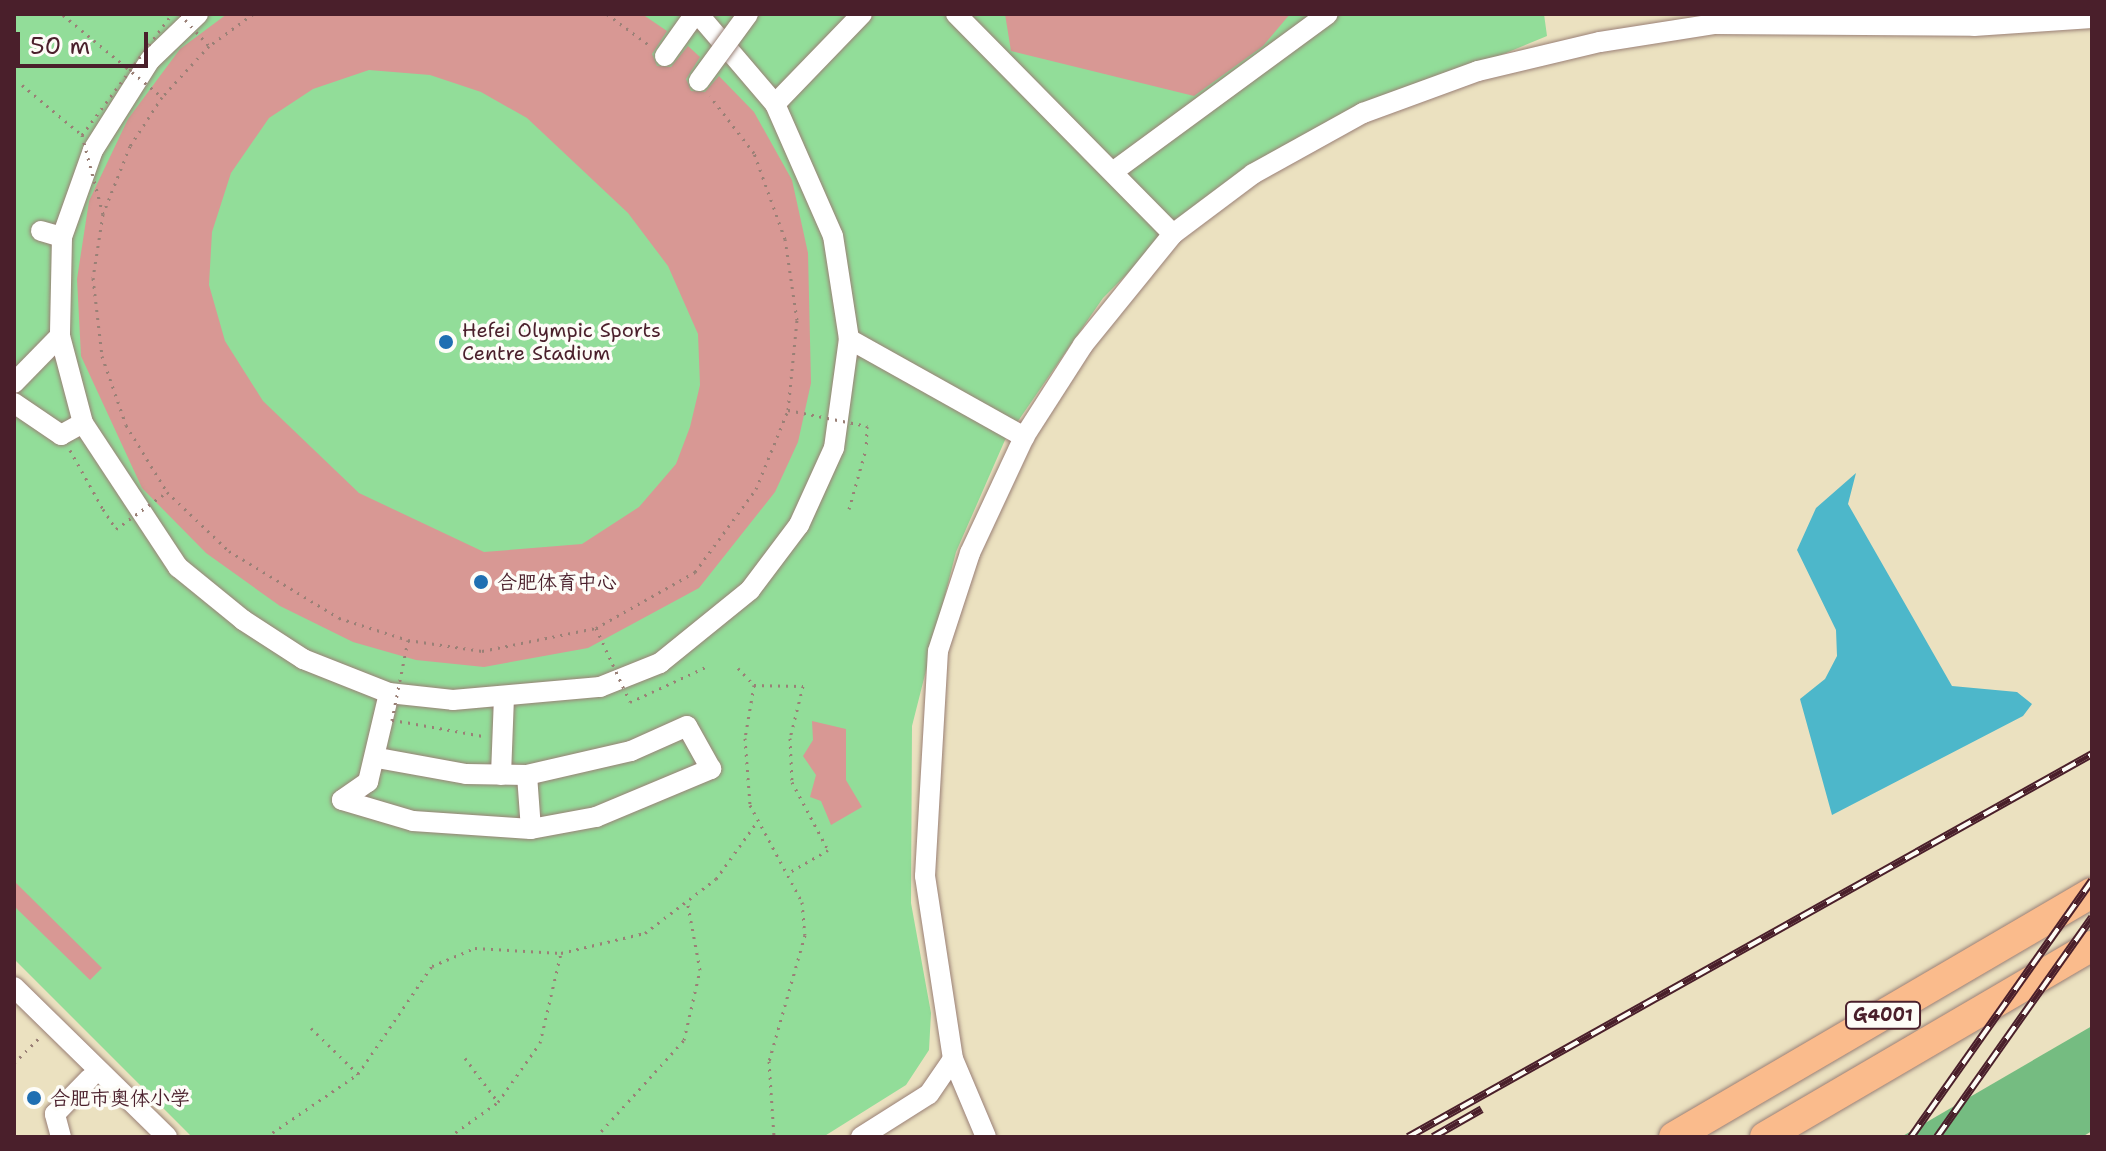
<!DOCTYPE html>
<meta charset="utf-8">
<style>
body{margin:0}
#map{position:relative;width:2106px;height:1151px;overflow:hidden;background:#ebe1c0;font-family:"Shantell Sans","LXGW WenKai TC",sans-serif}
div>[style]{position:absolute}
.green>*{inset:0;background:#92dd99}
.forest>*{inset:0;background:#75bc81}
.water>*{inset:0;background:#4db7ca}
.building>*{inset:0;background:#d89894}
.path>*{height:3px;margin-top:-1.5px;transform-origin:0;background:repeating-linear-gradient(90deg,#9a8076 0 2px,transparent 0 8px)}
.roads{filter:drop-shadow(0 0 2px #9a8076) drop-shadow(0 0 2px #9a8076)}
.minor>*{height:20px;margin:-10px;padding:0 10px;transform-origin:10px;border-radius:10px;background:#fff}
.highway>*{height:30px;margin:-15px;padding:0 15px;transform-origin:15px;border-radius:15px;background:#fabb8c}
.rail>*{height:8px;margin-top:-4px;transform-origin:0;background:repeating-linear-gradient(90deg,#fdfcf7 0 15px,#4a1f2b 0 30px);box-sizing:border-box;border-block:2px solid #4a1f2b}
.path-bridge>*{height:3px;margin-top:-1.5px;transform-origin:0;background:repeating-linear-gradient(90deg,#9a8076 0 2px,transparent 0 8px)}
.bridges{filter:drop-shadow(0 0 2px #9a8076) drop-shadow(0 0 2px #9a8076)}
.minor-bridge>*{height:20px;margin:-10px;padding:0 10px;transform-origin:10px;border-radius:10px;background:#fff}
.dots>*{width:22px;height:22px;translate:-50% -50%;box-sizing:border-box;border:4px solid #fdfcf7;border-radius:50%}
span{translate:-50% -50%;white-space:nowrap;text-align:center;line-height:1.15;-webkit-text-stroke:7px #fdfcf7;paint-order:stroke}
.shield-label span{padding:2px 6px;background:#fdfcf7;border:2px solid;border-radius:6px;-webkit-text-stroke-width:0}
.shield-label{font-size:18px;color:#4a1f2b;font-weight:700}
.poi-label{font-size:20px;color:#4a1f2b}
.left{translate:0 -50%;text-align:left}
.frame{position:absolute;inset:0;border:16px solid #4a1f2b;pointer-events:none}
.scale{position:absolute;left:16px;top:32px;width:132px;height:36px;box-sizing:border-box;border:4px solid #4a1f2b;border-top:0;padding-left:10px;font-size:24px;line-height:28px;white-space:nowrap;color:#4a1f2b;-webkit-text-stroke:6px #fdfcf7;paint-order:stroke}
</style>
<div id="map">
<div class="green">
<div style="clip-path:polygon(14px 14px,1544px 14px,1547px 36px,1305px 136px,1200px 201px,1103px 298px,1005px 440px,956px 552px,912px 726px,911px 903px,931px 1013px,929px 1050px,906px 1085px,823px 1137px,192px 1137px,14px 959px)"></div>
</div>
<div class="forest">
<div style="clip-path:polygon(2092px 1026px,2092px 1131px,2082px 1137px,1901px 1137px)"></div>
</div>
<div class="water">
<div style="clip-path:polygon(1856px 473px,1848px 504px,1952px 686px,2017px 692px,2032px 704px,2023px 716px,1832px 815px,1800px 699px,1825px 679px,1837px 656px,1836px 630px,1797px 550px,1816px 508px)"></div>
</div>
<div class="building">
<div style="clip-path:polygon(evenodd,227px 14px,642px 14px,667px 31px,652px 54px,657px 66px,671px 67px,688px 46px,700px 57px,686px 79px,691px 91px,705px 92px,719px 76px,754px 112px,792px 180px,808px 253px,811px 383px,798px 442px,775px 492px,699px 588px,588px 648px,484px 667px,416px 660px,353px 642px,280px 606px,206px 553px,142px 488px,81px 356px,77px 279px,89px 201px,128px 119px,180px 49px,227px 14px,369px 70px,430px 75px,481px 92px,527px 118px,628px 213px,668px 266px,698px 334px,700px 385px,690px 427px,676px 464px,639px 507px,582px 544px,484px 552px,359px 493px,263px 401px,225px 341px,209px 285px,212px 232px,231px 173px,269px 118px,313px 89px,369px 70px)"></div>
<div style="clip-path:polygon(1005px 14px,1290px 14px,1263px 46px,1194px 96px,1011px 51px)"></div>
<div style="clip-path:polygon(812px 721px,846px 729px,846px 780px,862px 807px,831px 825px,821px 801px,810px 797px,816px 775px,803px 756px,813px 740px)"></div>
<div style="clip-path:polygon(14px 881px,102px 968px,90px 980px,14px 906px)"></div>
</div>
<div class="path">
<div style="left:253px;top:14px;width:54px;rotate:144deg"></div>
<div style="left:209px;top:46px;width:69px;rotate:132.7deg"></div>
<div style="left:162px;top:97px;width:59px;rotate:123.1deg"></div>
<div style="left:130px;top:146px;width:73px;rotate:111.7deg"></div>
<div style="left:103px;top:214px;width:65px;rotate:98.9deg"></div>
<div style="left:93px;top:278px;width:79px;rotate:83.4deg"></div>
<div style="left:102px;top:356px;width:73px;rotate:70.8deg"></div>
<div style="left:126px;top:425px;width:79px;rotate:58.5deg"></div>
<div style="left:167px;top:492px;width:86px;rotate:43.6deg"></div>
<div style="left:229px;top:551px;width:129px;rotate:31.3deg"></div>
<div style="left:339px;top:618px;width:72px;rotate:17.7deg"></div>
<div style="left:408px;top:640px;width:75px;rotate:8.5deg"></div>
<div style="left:482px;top:651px;width:116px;rotate:-11.4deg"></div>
<div style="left:596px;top:628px;width:114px;rotate:-29.5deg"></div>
<div style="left:695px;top:572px;width:103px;rotate:-53.7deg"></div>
<div style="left:756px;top:489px;width:85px;rotate:-67.9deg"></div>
<div style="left:788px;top:410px;width:90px;rotate:-84.3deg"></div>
<div style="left:797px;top:320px;width:82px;rotate:-98.4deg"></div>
<div style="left:785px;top:239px;width:91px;rotate:-109.8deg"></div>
<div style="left:754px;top:153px;width:72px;rotate:-127.7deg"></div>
<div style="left:607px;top:14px;width:52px;rotate:36.4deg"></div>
<div style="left:63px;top:15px;width:82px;rotate:39.5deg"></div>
<div style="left:22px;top:85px;width:78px;rotate:39.8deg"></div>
<div style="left:70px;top:450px;width:68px;rotate:60.8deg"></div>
<div style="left:849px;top:509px;width:62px;rotate:-74.2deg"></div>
<div style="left:738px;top:668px;width:23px;rotate:47deg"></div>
<div style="left:754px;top:685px;width:49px;rotate:1.2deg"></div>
<div style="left:803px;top:686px;width:54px;rotate:104deg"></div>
<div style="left:790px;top:738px;width:44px;rotate:87.4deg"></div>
<div style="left:792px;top:782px;width:77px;rotate:62.1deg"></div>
<div style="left:828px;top:850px;width:44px;rotate:149.9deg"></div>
<div style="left:754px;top:685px;width:54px;rotate:99.6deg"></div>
<div style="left:745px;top:738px;width:67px;rotate:85.7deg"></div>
<div style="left:750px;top:805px;width:110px;rotate:61.8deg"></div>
<div style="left:802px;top:902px;width:33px;rotate:85deg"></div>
<div style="left:805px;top:935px;width:131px;rotate:105.9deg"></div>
<div style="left:769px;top:1061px;width:76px;rotate:86.2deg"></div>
<div style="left:652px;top:692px;width:62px;rotate:-24.9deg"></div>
<div style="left:416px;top:724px;width:68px;rotate:10.2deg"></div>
<div style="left:311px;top:1028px;width:66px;rotate:44.4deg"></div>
<div style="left:465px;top:1058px;width:55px;rotate:53.1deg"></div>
<div style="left:14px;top:1063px;width:37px;rotate:-45deg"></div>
<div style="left:266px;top:1137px;width:112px;rotate:-34.4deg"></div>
<div style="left:358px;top:1074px;width:131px;rotate:-55.6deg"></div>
<div style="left:432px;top:966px;width:47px;rotate:-22.7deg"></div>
<div style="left:475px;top:948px;width:86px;rotate:3.3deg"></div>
<div style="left:561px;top:953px;width:86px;rotate:-13.4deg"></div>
<div style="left:645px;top:933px;width:89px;rotate:-37.3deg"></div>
<div style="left:716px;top:879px;width:70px;rotate:-54.3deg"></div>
<div style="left:449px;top:1137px;width:60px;rotate:-35.5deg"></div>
<div style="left:498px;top:1102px;width:72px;rotate:-54.6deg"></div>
<div style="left:540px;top:1043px;width:92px;rotate:-76.9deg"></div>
<div style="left:596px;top:1137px;width:131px;rotate:-47.8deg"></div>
<div style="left:684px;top:1040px;width:72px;rotate:-77.1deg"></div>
<div style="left:700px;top:970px;width:66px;rotate:-100.5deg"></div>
</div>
<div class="roads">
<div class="minor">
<div style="left:198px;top:14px;width:66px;rotate:136.2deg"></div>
<div style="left:150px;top:60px;width:107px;rotate:122.3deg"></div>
<div style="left:93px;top:150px;width:92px;rotate:109.6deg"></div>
<div style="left:62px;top:237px;width:99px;rotate:91.2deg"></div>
<div style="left:60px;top:336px;width:90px;rotate:75.2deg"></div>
<div style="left:83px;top:423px;width:173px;rotate:56.6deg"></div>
<div style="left:178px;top:567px;width:84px;rotate:39.2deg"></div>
<div style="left:243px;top:620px;width:72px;rotate:33deg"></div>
<div style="left:303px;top:659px;width:92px;rotate:21.6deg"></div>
<div style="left:389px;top:693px;width:64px;rotate:6.2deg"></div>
<div style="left:453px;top:700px;width:148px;rotate:-5.1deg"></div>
<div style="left:600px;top:687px;width:65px;rotate:-21.8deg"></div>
<div style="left:660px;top:663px;width:116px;rotate:-39deg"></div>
<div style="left:750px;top:590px;width:81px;rotate:-53deg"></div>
<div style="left:799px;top:525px;width:85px;rotate:-65.6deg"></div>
<div style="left:834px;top:448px;width:110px;rotate:-82.2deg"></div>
<div style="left:849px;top:339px;width:104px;rotate:-98.8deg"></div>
<div style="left:833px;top:236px;width:144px;rotate:-113.7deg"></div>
<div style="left:775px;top:104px;width:118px;rotate:-130.5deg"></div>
<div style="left:956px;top:14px;width:309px;rotate:45.4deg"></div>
<div style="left:665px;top:56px;width:52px;rotate:-54.5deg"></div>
<div style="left:775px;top:104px;width:125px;rotate:-46deg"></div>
<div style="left:1114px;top:171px;width:265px;rotate:-36.3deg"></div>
<div style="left:41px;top:231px;width:22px;rotate:16deg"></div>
<div style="left:849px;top:339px;width:201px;rotate:29.2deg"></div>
<div style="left:14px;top:383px;width:66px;rotate:-45.6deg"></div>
<div style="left:14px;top:403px;width:57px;rotate:34.2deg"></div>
<div style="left:61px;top:435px;width:25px;rotate:-29deg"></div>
<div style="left:501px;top:775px;width:77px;rotate:-87.8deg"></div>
<div style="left:527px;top:775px;width:54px;rotate:85.8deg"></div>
<div style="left:342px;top:800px;width:74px;rotate:16.5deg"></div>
<div style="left:413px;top:821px;width:118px;rotate:3.9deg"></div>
<div style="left:531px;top:829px;width:66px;rotate:-10.5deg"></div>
<div style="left:596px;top:817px;width:125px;rotate:-22.7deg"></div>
<div style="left:711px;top:769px;width:49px;rotate:-119.2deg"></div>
<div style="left:687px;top:726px;width:61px;rotate:155.9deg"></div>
<div style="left:631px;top:751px;width:107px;rotate:167deg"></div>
<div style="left:527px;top:775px;width:61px;rotate:-179.1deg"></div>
<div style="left:466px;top:774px;width:89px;rotate:-169.7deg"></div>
<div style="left:342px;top:800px;width:32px;rotate:-35deg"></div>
<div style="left:368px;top:782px;width:91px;rotate:-76.7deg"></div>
<div style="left:14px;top:987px;width:214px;rotate:44.4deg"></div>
<div style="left:61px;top:1137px;width:24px;rotate:-105deg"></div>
<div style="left:55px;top:1114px;width:49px;rotate:-45.8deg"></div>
<div style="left:861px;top:1137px;width:80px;rotate:-32.3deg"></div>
<div style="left:929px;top:1094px;width:42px;rotate:-55.6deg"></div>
<div style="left:986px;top:1137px;width:85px;rotate:-112.9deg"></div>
<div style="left:953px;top:1059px;width:185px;rotate:-98.7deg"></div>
<div style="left:925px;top:876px;width:225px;rotate:-86.7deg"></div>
<div style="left:938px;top:651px;width:103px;rotate:-71.9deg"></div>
<div style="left:970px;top:553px;width:128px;rotate:-65deg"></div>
<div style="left:1024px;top:437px;width:109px;rotate:-57.3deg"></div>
<div style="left:1083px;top:345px;width:143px;rotate:-51deg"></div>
<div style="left:1173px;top:234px;width:100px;rotate:-36.9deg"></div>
<div style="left:1253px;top:174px;width:126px;rotate:-29deg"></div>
<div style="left:1363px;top:113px;width:122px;rotate:-20.1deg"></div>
<div style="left:1478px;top:71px;width:125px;rotate:-13.4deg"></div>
<div style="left:1600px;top:42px;width:115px;rotate:-9deg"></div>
<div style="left:1714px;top:24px;width:260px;rotate:0.4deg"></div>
<div style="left:1974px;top:26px;width:118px;rotate:-3.9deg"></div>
</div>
<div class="highway">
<div style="left:1674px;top:1137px;width:484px;rotate:-30.3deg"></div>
<div style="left:1765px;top:1137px;width:379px;rotate:-30.3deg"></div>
</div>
</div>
<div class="rail">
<div style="left:1408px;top:1137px;width:784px;rotate:-29.25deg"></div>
<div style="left:1433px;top:1137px;width:56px;rotate:-29.7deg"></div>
<div style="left:1911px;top:1137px;width:314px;rotate:-54.8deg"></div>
<div style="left:1937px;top:1137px;width:269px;rotate:-54.8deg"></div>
</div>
<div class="path-bridge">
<div style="left:180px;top:14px;width:43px;rotate:47.8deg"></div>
<div style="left:126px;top:67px;width:47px;rotate:39.8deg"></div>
<div style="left:103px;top:214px;width:82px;rotate:-104.9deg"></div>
<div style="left:82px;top:135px;width:151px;rotate:-53.4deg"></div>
<div style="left:788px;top:410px;width:81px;rotate:11.4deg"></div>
<div style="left:867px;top:426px;width:23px;rotate:92deg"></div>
<div style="left:103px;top:509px;width:24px;rotate:57deg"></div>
<div style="left:116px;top:529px;width:63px;rotate:-36deg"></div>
<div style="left:596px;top:628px;width:81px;rotate:65.3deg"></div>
<div style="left:630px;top:702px;width:24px;rotate:-24deg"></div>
<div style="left:408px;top:640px;width:82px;rotate:101.3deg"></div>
<div style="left:392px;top:720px;width:24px;rotate:9deg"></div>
</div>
<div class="bridges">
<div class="minor-bridge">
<div style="left:699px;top:81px;width:83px;rotate:-53.8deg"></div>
</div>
</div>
<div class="dots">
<div style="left:446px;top:342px;background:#1f6fb2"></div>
<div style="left:481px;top:582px;background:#1f6fb2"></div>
<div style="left:34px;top:1098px;background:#1f6fb2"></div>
</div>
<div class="shield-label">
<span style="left:1883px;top:1015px">G4001</span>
</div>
<div class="poi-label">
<span class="left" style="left:462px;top:342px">Hefei Olympic Sports<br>Centre Stadium</span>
<span class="left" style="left:497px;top:582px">合肥体育中心</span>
<span class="left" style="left:50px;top:1098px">合肥市奥体小学</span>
</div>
<div class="frame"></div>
<div class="scale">50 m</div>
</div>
